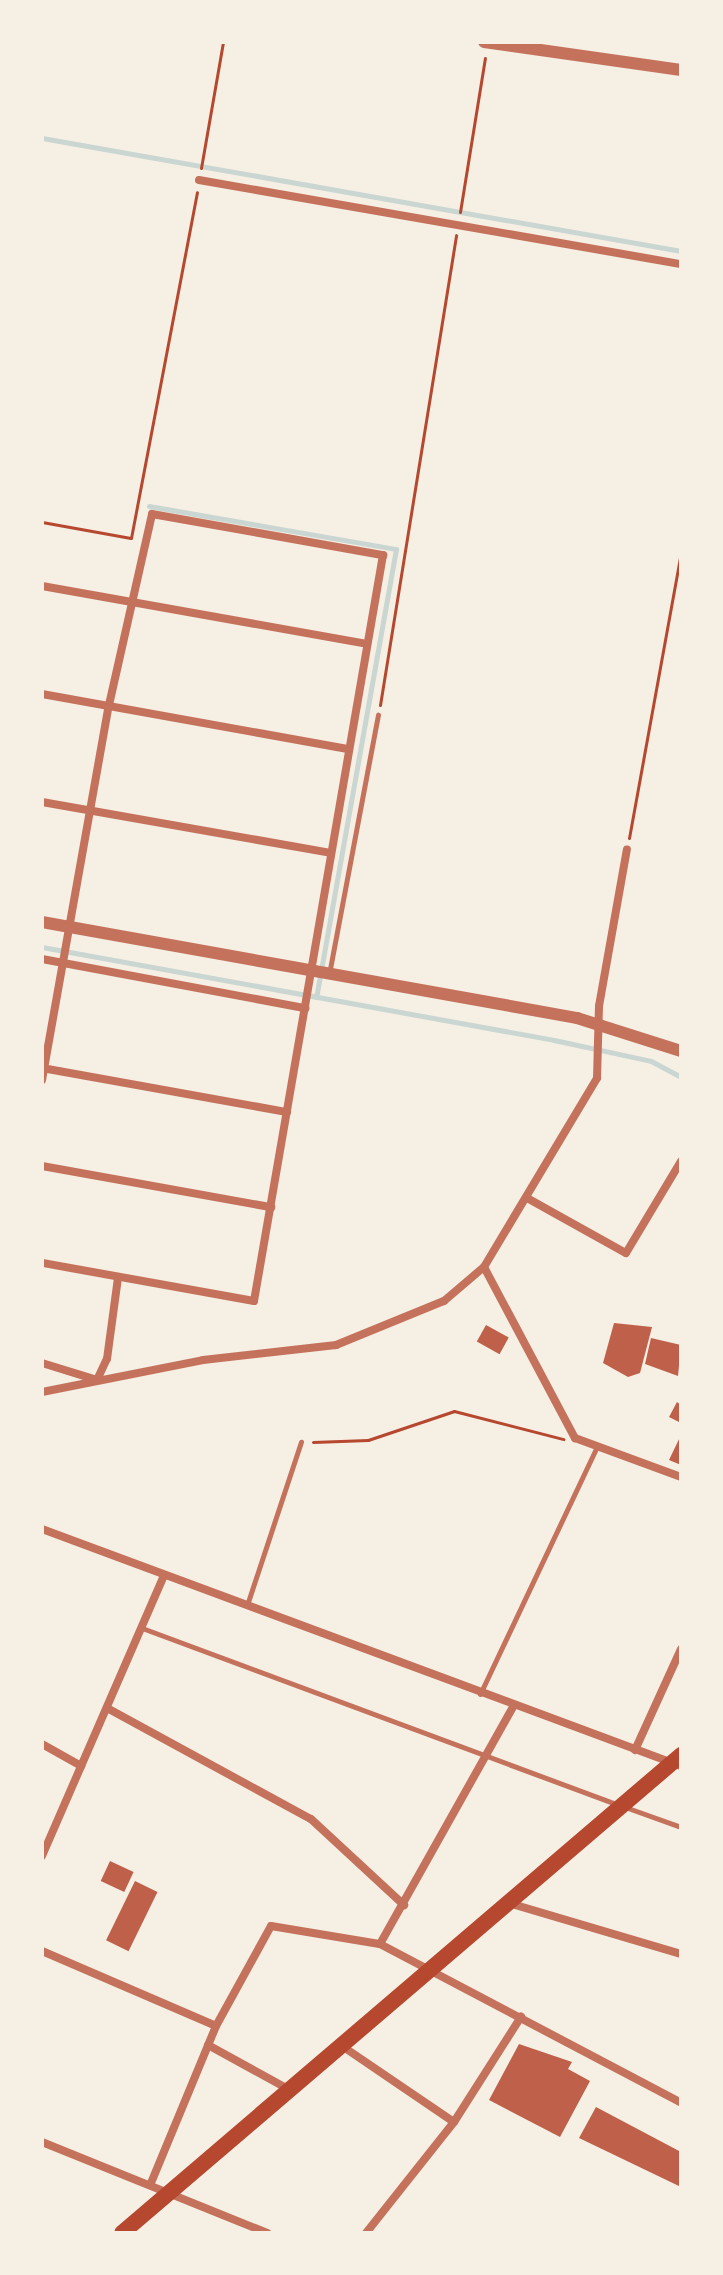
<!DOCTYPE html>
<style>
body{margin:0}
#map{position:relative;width:723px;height:2275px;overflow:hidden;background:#f6efe4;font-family:Cabin,sans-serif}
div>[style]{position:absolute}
.stream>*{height:5px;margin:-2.5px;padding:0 2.5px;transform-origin:2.5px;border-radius:2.5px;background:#c9d6d2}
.building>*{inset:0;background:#bf614a;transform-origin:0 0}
.path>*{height:3px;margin:-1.5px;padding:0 1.5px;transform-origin:1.5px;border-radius:1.5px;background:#b5482f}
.service>*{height:5px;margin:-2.5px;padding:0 2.5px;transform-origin:2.5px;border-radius:2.5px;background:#c5725c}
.minor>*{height:8px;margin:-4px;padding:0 4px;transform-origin:4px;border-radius:4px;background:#c5725c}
.tertiary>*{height:12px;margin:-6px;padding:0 6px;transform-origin:6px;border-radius:6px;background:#c5725c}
.primary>*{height:16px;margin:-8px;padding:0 8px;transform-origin:8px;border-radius:8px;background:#b5482f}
span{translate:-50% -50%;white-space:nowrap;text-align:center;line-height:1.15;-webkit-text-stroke:8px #f6efe4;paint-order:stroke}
.frame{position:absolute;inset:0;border:44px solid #f6efe4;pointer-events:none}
</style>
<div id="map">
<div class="stream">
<div style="left:42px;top:138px;width:649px;rotate:10.03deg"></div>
<div style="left:149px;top:506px;width:251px;rotate:9.9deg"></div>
<div style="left:396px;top:549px;width:455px;rotate:100.1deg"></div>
<div style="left:42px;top:947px;width:520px;rotate:10.29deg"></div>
<div style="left:554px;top:1040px;width:99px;rotate:12.2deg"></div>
<div style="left:651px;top:1061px;width:34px;rotate:28deg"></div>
</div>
<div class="building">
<div style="clip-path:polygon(614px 1323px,652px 1327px,640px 1373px,628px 1377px,603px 1363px)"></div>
<div style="left:486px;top:1325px;width:26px;height:19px;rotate:29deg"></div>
<div style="clip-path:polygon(651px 1338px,681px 1345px,678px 1376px,645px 1364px)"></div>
<div style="clip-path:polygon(677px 1402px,681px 1405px,681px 1423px,669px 1417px)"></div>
<div style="clip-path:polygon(681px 1435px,681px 1465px,669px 1460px)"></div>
<div style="left:110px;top:1861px;width:26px;height:22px;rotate:25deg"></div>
<div style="left:135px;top:1881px;width:25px;height:66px;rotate:26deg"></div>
<div style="clip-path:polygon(519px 2044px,572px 2062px,568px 2069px,590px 2081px,560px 2137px,489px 2100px)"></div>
<div style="clip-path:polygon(596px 2107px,681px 2152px,681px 2187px,579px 2138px)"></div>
</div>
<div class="path">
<div style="left:201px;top:168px;width:128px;rotate:-80.1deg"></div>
<div style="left:460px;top:212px;width:156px;rotate:-80.8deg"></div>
<div style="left:42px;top:522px;width:90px;rotate:10.2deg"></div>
<div style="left:131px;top:538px;width:352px;rotate:-79.2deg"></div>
<div style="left:380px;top:705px;width:476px;rotate:-80.8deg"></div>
<div style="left:629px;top:838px;width:292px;rotate:-79.7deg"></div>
<div style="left:313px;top:1442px;width:55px;rotate:-2.1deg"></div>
<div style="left:368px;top:1440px;width:91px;rotate:-18.6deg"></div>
<div style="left:454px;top:1411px;width:113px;rotate:14.4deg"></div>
</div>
<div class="service">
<div style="left:329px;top:974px;width:264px;rotate:-79.3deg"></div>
<div style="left:247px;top:1605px;width:172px;rotate:-71.7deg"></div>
<div style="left:142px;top:1628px;width:506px;rotate:20.37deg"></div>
<div style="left:480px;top:1694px;width:274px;rotate:-64.7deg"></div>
<div style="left:625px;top:1807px;width:59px;rotate:19.7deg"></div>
</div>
<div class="minor">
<div style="left:199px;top:180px;width:489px;rotate:9.9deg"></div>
<div style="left:42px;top:586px;width:330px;rotate:10.1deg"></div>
<div style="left:42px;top:694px;width:312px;rotate:10.2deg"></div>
<div style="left:42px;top:802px;width:293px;rotate:10deg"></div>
<div style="left:42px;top:959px;width:268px;rotate:10.6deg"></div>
<div style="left:42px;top:1068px;width:249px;rotate:10.2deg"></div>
<div style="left:42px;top:1080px;width:381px;rotate:-79.9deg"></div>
<div style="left:109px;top:705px;width:196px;rotate:-77.3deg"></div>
<div style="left:152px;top:514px;width:235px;rotate:10.1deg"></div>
<div style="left:383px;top:555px;width:757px;rotate:99.81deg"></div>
<div style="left:254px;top:1301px;width:215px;rotate:-169.8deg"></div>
<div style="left:42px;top:1166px;width:233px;rotate:10.2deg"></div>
<div style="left:527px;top:1198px;width:113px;rotate:29.1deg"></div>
<div style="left:626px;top:1253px;width:107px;rotate:-59.1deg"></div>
<div style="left:484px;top:1267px;width:194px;rotate:62deg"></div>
<div style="left:575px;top:1438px;width:113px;rotate:20.2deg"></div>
<div style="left:42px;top:1363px;width:58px;rotate:17.2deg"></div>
<div style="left:97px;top:1380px;width:23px;rotate:-65deg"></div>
<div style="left:107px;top:1359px;width:82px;rotate:-82.3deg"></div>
<div style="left:42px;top:1392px;width:164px;rotate:-11.2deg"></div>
<div style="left:203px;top:1360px;width:134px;rotate:-6.4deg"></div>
<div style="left:336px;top:1345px;width:117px;rotate:-22.2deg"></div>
<div style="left:444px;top:1301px;width:52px;rotate:-40.4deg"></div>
<div style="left:484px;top:1267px;width:220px;rotate:-59.1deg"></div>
<div style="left:597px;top:1078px;width:72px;rotate:-88.4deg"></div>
<div style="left:599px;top:1006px;width:159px;rotate:-79.9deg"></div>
<div style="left:42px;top:1529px;width:682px;rotate:20.35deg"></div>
<div style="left:107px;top:1708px;width:232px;rotate:28.6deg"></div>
<div style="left:311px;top:1819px;width:127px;rotate:42.8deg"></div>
<div style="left:42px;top:1744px;width:45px;rotate:29.4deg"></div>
<div style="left:635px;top:1750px;width:111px;rotate:-65.5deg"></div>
<div style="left:42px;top:1856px;width:306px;rotate:-66.5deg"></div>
<div style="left:509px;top:1903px;width:179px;rotate:16.5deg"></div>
<div style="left:380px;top:1944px;width:272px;rotate:-60.7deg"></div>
<div style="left:42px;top:1951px;width:189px;rotate:23.3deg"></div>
<div style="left:208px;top:2045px;width:94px;rotate:28.8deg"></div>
<div style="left:342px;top:2046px;width:135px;rotate:34.2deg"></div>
<div style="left:454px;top:2122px;width:125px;rotate:-57.5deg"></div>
<div style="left:42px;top:2142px;width:243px;rotate:22deg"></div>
<div style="left:151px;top:2183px;width:170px;rotate:-67.5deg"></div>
<div style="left:216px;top:2026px;width:114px;rotate:-61.2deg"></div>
<div style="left:271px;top:1926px;width:110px;rotate:9.4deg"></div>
<div style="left:380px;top:1944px;width:340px;rotate:27.8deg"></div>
<div style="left:366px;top:2233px;width:142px;rotate:-51.6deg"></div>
</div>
<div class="tertiary">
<div style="left:484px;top:42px;width:199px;rotate:8.1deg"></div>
<div style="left:42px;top:922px;width:544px;rotate:10.17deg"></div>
<div style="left:577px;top:1018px;width:109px;rotate:17.6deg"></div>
</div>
<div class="primary">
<div style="left:122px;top:2233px;width:736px;rotate:-40.53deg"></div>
</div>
<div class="frame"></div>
</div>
